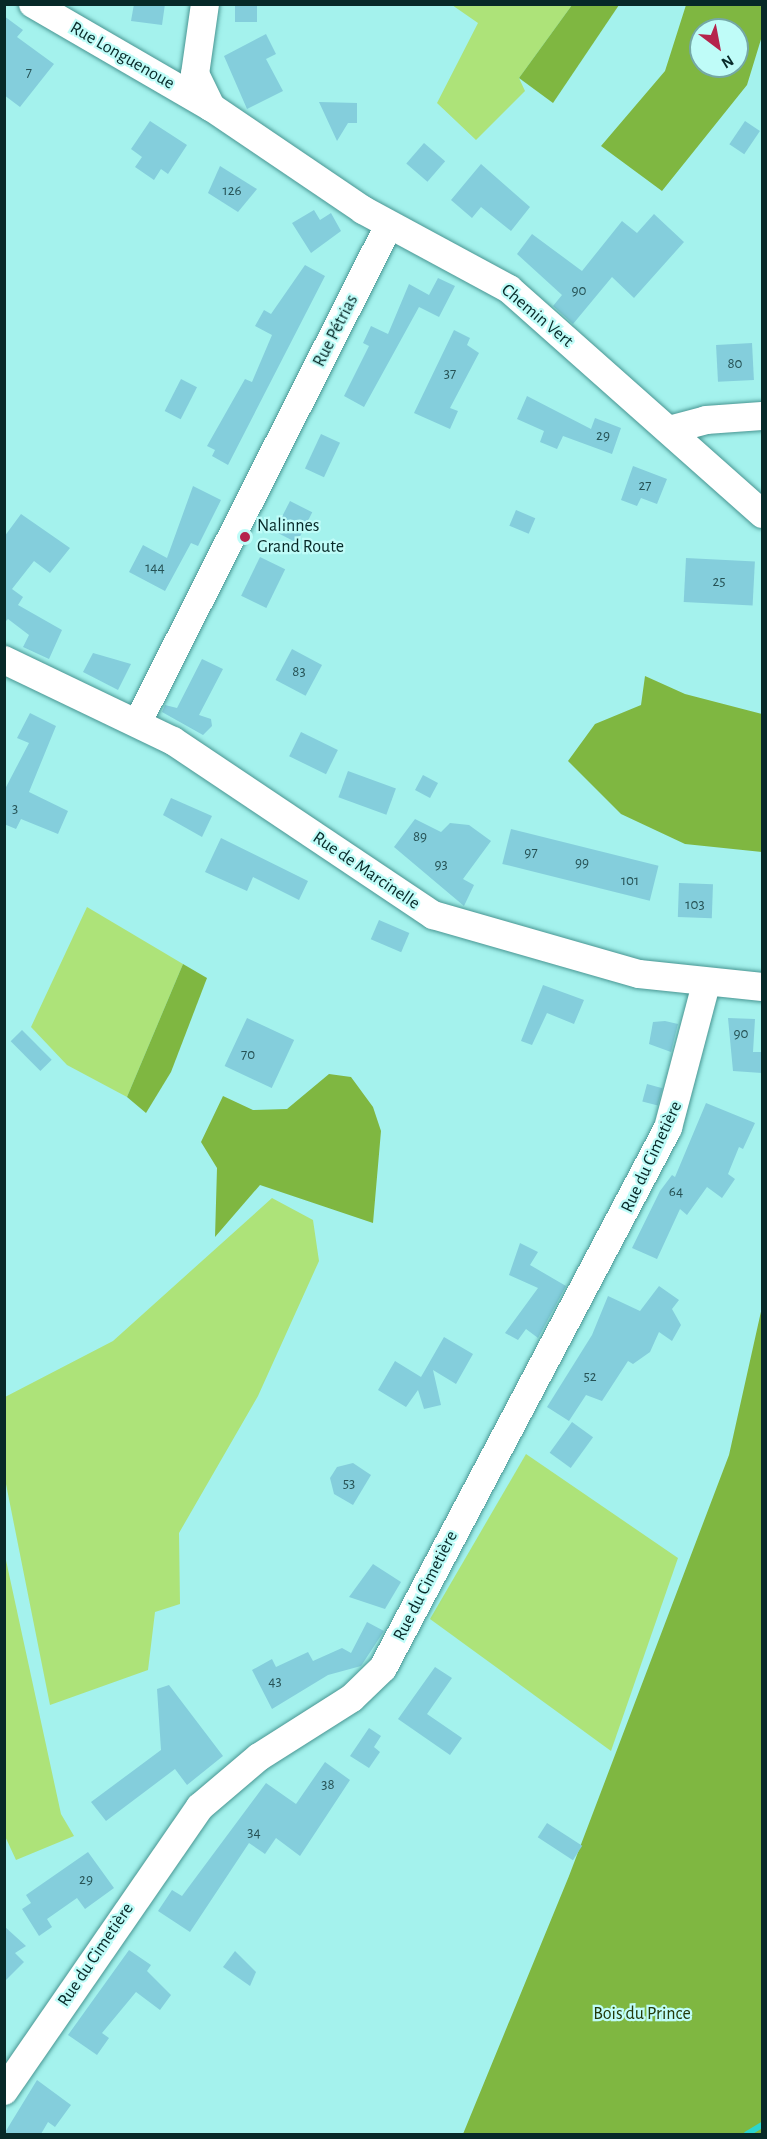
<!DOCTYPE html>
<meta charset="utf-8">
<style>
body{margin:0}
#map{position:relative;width:767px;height:2139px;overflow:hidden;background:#a4f2ed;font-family:"Alegreya Sans",sans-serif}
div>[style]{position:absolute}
.green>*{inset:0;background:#ade379}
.forest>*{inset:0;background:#7fb741}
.stream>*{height:6px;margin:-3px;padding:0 3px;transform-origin:3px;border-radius:3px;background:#2dd5cf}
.building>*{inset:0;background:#84cedc;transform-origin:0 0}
.roads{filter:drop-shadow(0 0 2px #489592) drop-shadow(0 0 2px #489592)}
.minor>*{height:28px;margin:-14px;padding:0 14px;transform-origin:14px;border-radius:14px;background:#fff}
.dots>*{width:16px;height:16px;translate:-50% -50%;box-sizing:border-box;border:3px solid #bffcf8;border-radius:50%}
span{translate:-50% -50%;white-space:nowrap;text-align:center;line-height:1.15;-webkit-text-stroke:4.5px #bffcf8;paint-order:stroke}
.number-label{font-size:15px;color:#265255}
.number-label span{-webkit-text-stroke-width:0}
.street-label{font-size:18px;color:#072928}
.poi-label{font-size:18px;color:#072928}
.left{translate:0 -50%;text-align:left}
.park-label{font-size:18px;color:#233909}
.frame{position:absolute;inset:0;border:6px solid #072928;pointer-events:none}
.north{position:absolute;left:689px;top:18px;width:60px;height:60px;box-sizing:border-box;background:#bffcf8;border:2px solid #75a8a5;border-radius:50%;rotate:148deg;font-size:16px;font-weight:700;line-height:24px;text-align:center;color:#072928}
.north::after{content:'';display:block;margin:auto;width:21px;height:27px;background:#b5244c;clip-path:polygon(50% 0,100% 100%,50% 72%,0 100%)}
</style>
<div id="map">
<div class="green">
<div style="clip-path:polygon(452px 5px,572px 5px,519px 78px,525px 91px,476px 140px,437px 103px,478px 23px)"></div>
<div style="clip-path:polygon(87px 907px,183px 964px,127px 1097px,67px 1065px,31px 1027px)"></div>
<div style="clip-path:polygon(272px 1198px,313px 1220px,319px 1261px,258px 1396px,179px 1533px,180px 1604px,155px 1612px,148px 1670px,50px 1705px,5px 1479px,5px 1397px,113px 1341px)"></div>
<div style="clip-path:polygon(526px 1454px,678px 1558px,611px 1751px,430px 1619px)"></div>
<div style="clip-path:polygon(4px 1551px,61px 1814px,74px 1836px,16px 1860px,4px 1834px)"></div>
</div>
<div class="forest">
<div style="clip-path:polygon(572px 5px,619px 5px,553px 103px,519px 78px)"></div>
<div style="clip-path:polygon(evenodd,686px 5px,762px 5px,762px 36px,747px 85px,662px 191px,601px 146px,665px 71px,686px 5px,701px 30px,737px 30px,737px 66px,701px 66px,701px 30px)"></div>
<div style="clip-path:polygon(645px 676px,685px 694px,762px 714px,762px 852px,685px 844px,621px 814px,568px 761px,595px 724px,641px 705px)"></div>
<div style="clip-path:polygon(183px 964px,207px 978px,171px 1072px,146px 1113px,127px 1097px)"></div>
<div style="clip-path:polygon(329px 1074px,351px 1077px,373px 1107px,381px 1131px,373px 1223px,260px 1185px,215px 1237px,217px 1168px,201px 1142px,223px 1096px,253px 1110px,287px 1109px)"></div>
<div style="clip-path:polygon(762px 1307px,762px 2134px,463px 2134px,569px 1876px,729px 1455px)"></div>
</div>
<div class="stream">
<div style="left:747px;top:2134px;width:17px;rotate:-31deg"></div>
</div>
<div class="building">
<div style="clip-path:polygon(134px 4px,165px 4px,162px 25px,131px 21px)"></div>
<div style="left:235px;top:4px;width:22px;height:18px"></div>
<div style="clip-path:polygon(4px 16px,23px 30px,17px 37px,54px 64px,20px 107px,4px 95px)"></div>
<div style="clip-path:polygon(266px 34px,276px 54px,266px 59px,283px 91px,247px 109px,224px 56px)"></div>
<div style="clip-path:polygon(319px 102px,357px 103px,357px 123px,348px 123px,337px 141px)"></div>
<div style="clip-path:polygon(150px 121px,187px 145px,168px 174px,161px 169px,154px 180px,135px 167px,142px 157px,131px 149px)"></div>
<div style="left:745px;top:121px;width:18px;height:28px;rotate:34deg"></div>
<div style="left:424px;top:143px;width:28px;height:27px;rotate:41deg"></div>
<div style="clip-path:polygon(481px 164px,530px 207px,511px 231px,481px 207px,472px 218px,451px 200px)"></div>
<div style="clip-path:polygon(220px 166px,257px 189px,238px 212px,208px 193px)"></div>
<div style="clip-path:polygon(314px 210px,320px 220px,331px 213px,341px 231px,311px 253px,292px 223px)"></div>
<div style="clip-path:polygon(654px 214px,684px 242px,634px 298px,612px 277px,573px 324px,553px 306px,562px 295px,517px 254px,532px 234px,582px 271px,622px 221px,637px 233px)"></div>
<div style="clip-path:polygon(305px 265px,325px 276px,228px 465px,212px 456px,215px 450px,207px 446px,245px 379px,252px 382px,272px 335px,255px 326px,264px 310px,271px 314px)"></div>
<div style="clip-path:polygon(438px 278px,455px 286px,439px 317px,419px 307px,364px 407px,344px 396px,369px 346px,363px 343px,371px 326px,388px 334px,409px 284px,429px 295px)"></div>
<div style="clip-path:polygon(454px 330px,470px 338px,467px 345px,479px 353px,450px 408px,458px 411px,450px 429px,414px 413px)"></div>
<div style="left:752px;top:343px;width:37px;height:36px;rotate:87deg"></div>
<div style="left:181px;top:379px;width:18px;height:36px;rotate:27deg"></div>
<div style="clip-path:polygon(527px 396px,591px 429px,595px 418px,621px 428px,612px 454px,563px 436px,557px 449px,540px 442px,544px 431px,517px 419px)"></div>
<div style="left:321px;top:434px;width:21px;height:38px;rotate:25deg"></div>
<div style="clip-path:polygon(633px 466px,667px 479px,657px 504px,641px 498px,637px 506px,621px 500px)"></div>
<div style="clip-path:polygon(193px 486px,221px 500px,198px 546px,191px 543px,165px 591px,129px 572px,143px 545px,167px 558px)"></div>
<div style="left:290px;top:501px;width:25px;height:34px;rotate:27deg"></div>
<div style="left:516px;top:510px;width:21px;height:17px;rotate:23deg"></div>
<div style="clip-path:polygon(21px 514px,70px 548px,50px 573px,34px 561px,12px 589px,23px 597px,18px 605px,62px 630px,49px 659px,23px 647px,29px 635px,8px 619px,4px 623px,4px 537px)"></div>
<div style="left:260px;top:557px;width:28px;height:43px;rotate:26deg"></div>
<div style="left:686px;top:558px;width:69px;height:44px;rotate:3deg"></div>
<div style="left:292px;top:649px;width:34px;height:35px;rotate:28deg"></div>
<div style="clip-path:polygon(93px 653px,131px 664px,118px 690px,83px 672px)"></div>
<div style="clip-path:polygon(202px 659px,223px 669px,199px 715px,211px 719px,212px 726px,203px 735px,162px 712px,165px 705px,177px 708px)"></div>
<div style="clip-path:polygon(30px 713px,56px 726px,29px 792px,68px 811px,58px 834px,21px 819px,16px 829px,4px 824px,4px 791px,29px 743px,17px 738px)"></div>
<div style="left:301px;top:732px;width:41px;height:27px;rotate:26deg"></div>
<div style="left:348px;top:771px;width:51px;height:28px;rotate:20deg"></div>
<div style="left:423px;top:775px;width:17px;height:17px;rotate:28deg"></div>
<div style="clip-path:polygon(171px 798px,212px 816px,202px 837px,163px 815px)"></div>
<div style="clip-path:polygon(415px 819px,441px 832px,450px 823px,469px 825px,491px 841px,463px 879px,474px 885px,464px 906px,394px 847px)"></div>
<div style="left:511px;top:829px;width:152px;height:36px;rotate:14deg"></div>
<div style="clip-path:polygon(221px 838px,308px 881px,299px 900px,253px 877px,247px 891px,205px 872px)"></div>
<div style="left:679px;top:883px;width:34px;height:34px;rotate:2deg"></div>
<div style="left:379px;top:920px;width:33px;height:21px;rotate:23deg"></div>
<div style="clip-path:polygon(543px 985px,584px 1000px,574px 1024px,547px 1013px,532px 1045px,521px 1041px)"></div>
<div style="left:247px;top:1018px;width:52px;height:53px;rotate:25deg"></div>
<div style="clip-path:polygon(728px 1018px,755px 1019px,753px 1052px,762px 1052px,762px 1073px,733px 1071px)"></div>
<div style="clip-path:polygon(665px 1021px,678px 1024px,671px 1052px,649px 1044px,653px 1022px)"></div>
<div style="left:22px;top:1030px;width:42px;height:16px;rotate:45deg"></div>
<div style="left:647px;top:1084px;width:16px;height:18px;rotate:15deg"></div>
<div style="clip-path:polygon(706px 1103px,755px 1123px,743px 1149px,739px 1147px,728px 1174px,735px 1179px,722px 1198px,707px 1187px,687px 1215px,680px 1209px,657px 1259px,632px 1248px,660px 1191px,672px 1175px,675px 1177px)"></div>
<div style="clip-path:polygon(520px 1243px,538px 1252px,530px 1265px,566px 1286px,538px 1338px,526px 1329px,518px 1340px,505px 1333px,538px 1288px,509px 1275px)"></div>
<div style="clip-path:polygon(659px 1286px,679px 1300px,672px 1309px,681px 1325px,672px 1341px,659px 1332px,650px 1352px,633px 1364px,628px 1361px,602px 1401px,586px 1395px,569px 1421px,547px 1407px,592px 1335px,608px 1296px,640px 1311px)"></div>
<div style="clip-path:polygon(444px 1337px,473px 1354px,456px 1384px,433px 1370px,441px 1405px,424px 1409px,418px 1390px,406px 1407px,378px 1390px,395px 1361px,421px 1377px)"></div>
<div style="left:572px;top:1422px;width:26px;height:38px;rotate:36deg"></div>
<div style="clip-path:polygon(353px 1463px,371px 1475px,353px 1505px,334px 1494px,330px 1478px,337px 1467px)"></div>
<div style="clip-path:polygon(373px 1564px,401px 1582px,385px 1609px,349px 1597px)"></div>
<div style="clip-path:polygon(367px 1622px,384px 1631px,361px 1666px,328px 1675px,272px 1709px,252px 1670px,272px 1659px,276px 1667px,308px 1652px,313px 1661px,342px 1648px,351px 1653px)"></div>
<div style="clip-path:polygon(435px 1667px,452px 1678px,427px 1714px,462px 1738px,450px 1755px,398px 1719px)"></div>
<div style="clip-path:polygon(169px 1685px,223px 1756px,187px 1785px,175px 1769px,106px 1821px,91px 1802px,161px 1750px,157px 1689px)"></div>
<div style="clip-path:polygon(369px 1728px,381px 1736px,374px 1747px,380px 1752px,369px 1768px,350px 1756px)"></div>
<div style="clip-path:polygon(325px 1762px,350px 1780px,300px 1856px,276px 1838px,265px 1854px,249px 1843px,190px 1932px,158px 1911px,172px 1890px,182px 1896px,266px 1783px,296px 1804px)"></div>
<div style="left:547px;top:1823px;width:42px;height:17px;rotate:33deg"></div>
<div style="clip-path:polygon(88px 1852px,114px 1888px,85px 1909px,77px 1898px,47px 1919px,52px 1927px,39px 1936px,22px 1909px,31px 1903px,26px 1895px)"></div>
<div style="clip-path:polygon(4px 1926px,26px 1946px,15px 1953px,24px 1962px,4px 1982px)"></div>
<div style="clip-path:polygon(129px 1950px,151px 1965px,147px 1971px,171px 1995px,160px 2010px,136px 1992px,102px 2033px,109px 2038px,97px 2055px,68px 2035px)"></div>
<div style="clip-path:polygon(235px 1951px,256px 1972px,250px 1986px,223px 1967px)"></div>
<div style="clip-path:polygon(37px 2080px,71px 2105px,55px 2127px,48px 2122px,41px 2134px,4px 2134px)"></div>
</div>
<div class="roads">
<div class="minor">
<div style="left:33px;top:4px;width:206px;rotate:30.1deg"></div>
<div style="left:211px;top:107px;width:184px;rotate:34.1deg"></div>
<div style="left:363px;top:210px;width:166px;rotate:28.4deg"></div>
<div style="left:509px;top:289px;width:339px;rotate:41.6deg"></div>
<div style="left:205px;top:4px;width:71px;rotate:98.1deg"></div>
<div style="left:195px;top:74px;width:37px;rotate:64deg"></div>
<div style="left:669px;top:430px;width:38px;rotate:-15deg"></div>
<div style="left:706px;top:420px;width:56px;rotate:-4.1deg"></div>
<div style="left:4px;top:660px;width:187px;rotate:25.6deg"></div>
<div style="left:173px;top:741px;width:313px;rotate:33.8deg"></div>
<div style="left:433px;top:915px;width:214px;rotate:16deg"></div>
<div style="left:639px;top:974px;width:124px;rotate:6deg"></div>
<div style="left:138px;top:722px;width:557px;rotate:-63.2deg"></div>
<div style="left:4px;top:2091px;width:345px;rotate:-55.4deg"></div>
<div style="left:200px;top:1807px;width:77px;rotate:-40.3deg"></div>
<div style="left:259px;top:1757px;width:110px;rotate:-32.4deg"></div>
<div style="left:352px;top:1698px;width:43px;rotate:-44.1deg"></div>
<div style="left:383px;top:1668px;width:611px;rotate:-62.18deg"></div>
<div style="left:668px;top:1128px;width:149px;rotate:-75.2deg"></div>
</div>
</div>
<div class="dots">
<div style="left:245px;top:537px;background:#b5244c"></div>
</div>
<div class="number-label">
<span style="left:29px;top:73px">7</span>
<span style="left:232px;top:191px">126</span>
<span style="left:579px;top:291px">90</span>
<span style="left:735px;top:364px">80</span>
<span style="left:450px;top:374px">37</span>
<span style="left:603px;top:436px">29</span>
<span style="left:645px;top:486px">27</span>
<span style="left:155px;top:568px">144</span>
<span style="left:719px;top:582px">25</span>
<span style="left:299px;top:672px">83</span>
<span style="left:15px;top:809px">3</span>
<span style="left:420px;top:837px">89</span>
<span style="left:531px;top:853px">97</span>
<span style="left:582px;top:863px">99</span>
<span style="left:441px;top:865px">93</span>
<span style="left:630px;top:881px">101</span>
<span style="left:695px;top:905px">103</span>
<span style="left:741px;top:1034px">90</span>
<span style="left:248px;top:1055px">70</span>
<span style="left:676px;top:1192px">64</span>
<span style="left:590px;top:1377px">52</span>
<span style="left:349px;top:1484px">53</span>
<span style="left:275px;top:1682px">43</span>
<span style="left:328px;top:1785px">38</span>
<span style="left:254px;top:1833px">34</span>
<span style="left:86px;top:1880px">29</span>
</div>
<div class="street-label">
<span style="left:122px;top:56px;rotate:30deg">Rue Longuenoue</span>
<span style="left:537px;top:316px;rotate:40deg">Chemin Vert</span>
<span style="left:336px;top:331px;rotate:-63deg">Rue Pétrias</span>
<span style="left:366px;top:871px;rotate:34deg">Rue de Marcinelle</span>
<span style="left:652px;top:1157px;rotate:-65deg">Rue du Cimetière</span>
<span style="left:426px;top:1586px;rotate:-63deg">Rue du Cimetière</span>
<span style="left:96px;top:1955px;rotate:-56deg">Rue du Cimetière</span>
</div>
<div class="poi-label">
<span class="left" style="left:257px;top:537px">Nalinnes<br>Grand Route</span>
</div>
<div class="park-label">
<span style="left:642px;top:2014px">Bois du Prince</span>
</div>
<div class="frame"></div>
<div class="north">N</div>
</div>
